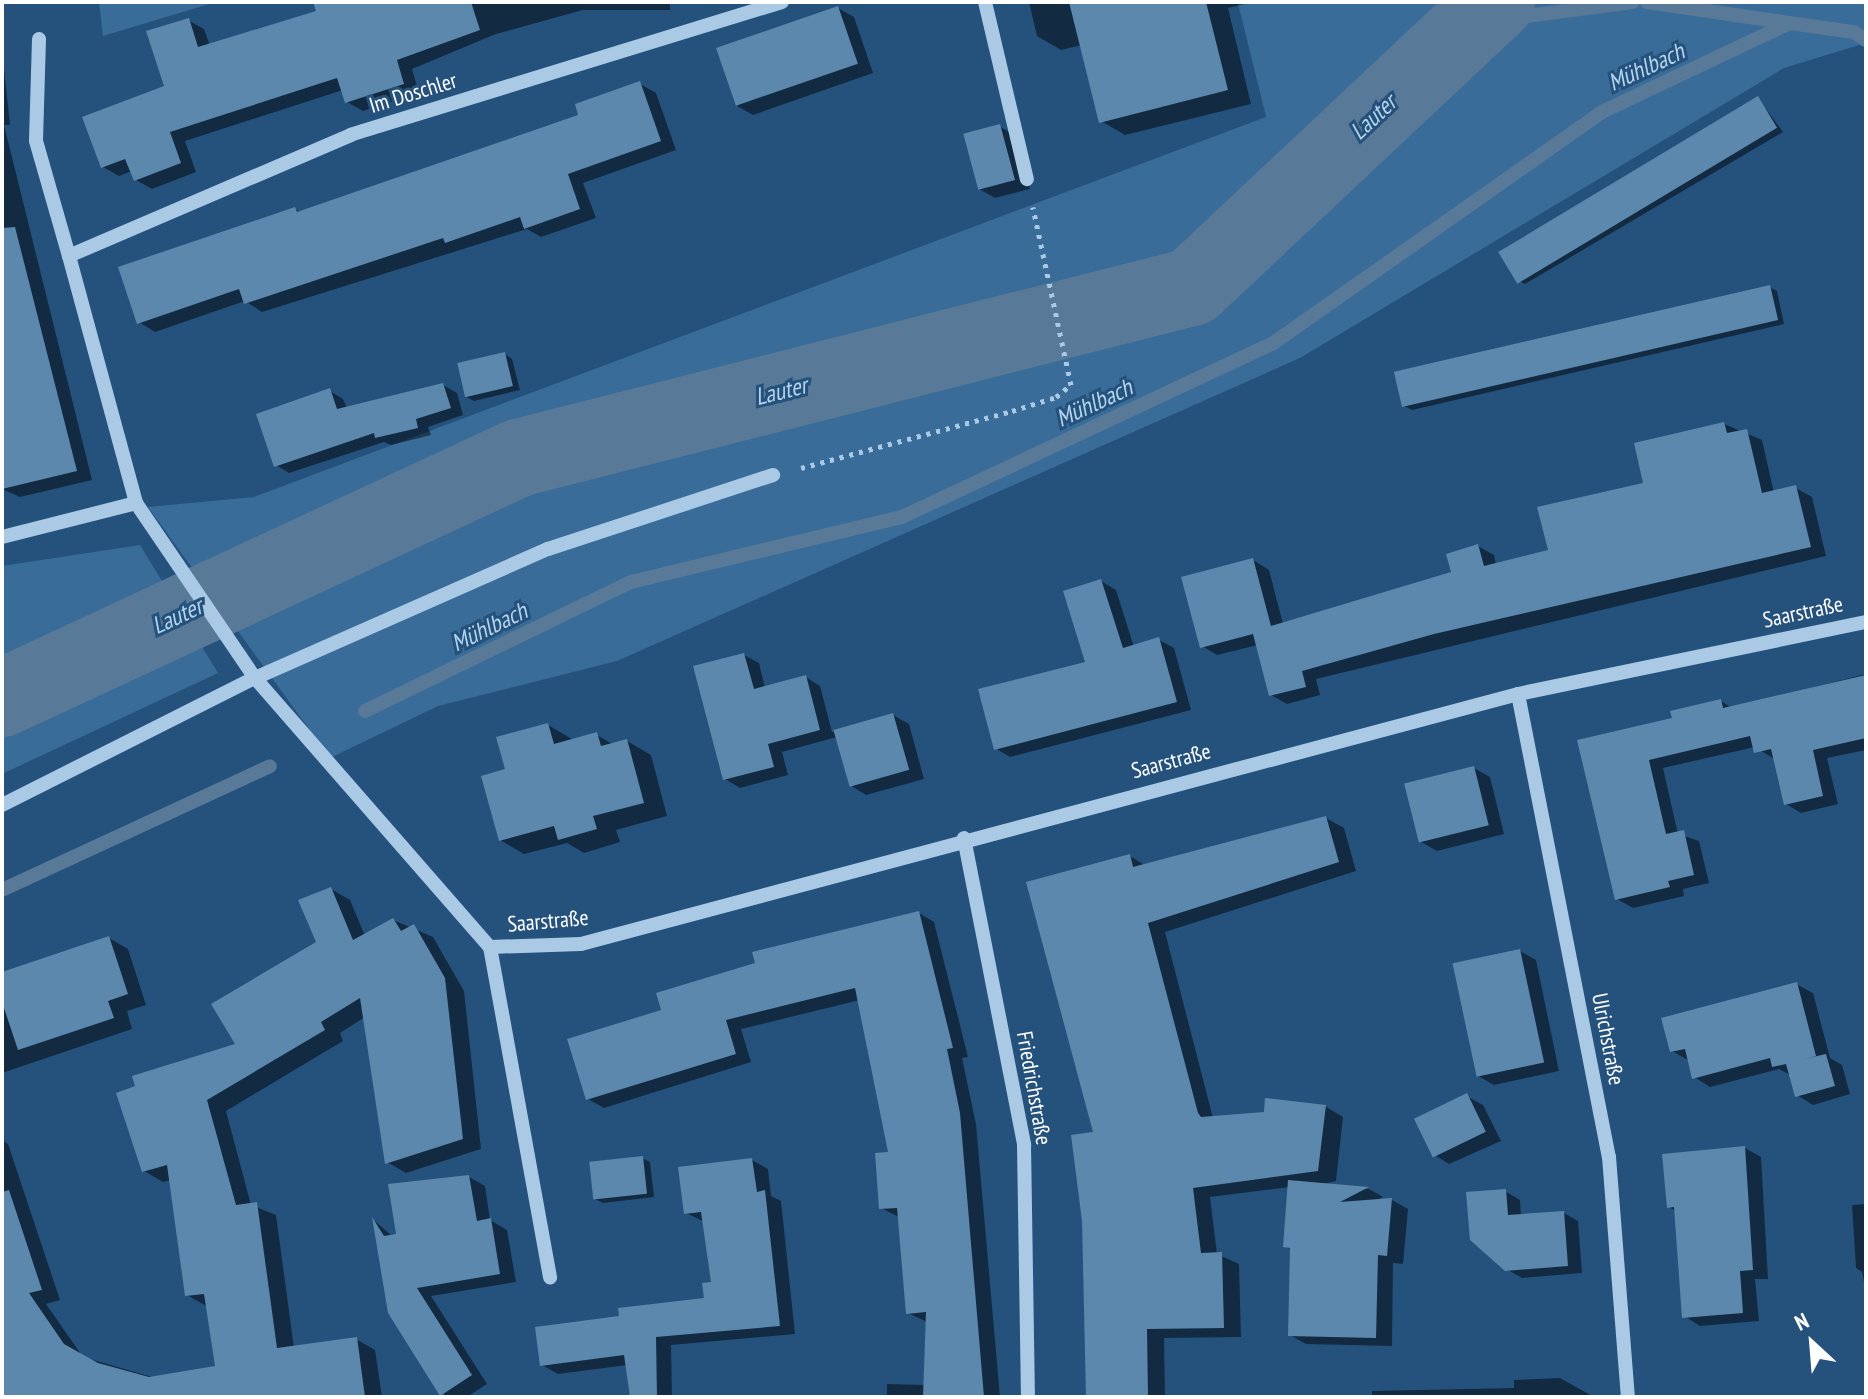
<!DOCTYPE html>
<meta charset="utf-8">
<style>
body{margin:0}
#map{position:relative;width:1868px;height:1399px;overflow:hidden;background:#25527c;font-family:"PT Sans Narrow",sans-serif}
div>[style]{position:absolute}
.green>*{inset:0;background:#396c99}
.shadow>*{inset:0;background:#0007}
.stream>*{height:14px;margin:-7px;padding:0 7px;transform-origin:7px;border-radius:7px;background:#587997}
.river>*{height:78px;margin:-39px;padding:0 39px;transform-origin:39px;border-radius:39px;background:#587997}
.building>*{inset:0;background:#5d88ad;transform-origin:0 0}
.path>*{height:5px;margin-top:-2.5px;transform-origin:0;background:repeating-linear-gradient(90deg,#a9c9e5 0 4px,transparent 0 10px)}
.minor>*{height:14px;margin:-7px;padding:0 7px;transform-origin:7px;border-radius:7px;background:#a9c9e5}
span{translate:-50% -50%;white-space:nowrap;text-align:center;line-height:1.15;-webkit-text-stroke:6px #25527c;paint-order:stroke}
.street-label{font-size:22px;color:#fff}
.water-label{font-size:24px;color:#b4d3ed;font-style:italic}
.frame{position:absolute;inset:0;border:4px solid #fff;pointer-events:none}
.north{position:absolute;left:1772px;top:1303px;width:80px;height:80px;-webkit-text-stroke:6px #25527c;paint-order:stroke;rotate:334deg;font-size:22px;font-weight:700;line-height:32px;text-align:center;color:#fff}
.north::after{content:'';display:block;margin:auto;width:28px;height:36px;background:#fff;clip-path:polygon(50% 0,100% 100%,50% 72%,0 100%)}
</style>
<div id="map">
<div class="green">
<div style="clip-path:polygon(99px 2px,216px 2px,103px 36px)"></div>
<div style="clip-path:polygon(1866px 2px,1866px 43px,1784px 68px,1300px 358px,617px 661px,438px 706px,330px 758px,148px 507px,254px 497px,1266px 117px,1238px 3px)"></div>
<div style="clip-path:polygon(140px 545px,218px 673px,2px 774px,2px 566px)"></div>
</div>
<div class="shadow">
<div style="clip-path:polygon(315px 2px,670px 2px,670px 10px,583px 10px,496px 34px,412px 69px,419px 93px,363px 111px,347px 102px,343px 90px,185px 141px,196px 172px,152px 189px,136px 180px,132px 171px,119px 176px,103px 167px,166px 87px,188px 20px,204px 29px,210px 46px,318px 12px)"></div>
<div style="clip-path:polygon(1029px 2px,1253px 2px,1228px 8px,1251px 104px,1125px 135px,1101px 121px,1082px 45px,1061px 50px,1037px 36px)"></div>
<div style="clip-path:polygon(838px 8px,854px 17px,873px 73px,753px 115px,737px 106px)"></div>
<div style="clip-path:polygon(2px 49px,10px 125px,4px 125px,92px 480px,20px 497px,2px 489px)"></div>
<div style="clip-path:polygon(640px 84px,656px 93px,676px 150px,583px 183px,596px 218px,541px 237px,527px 229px,262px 312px,245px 301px,155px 332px,139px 322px,295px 209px,301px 213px,581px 116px)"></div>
<div style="clip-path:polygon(1758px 98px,1783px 132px,1525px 284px,1517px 280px)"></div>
<div style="clip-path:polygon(999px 126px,1016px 136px,1030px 189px,995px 198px,979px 189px)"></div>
<div style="clip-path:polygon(1769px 287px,1777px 291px,1784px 324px,1412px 410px,1404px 406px)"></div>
<div style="clip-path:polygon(505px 354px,512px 359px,520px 390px,474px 401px,466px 397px)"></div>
<div style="clip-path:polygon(443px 385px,457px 393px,463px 415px,428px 427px,431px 435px,391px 445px,384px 442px,289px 473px,276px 465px,330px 391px,343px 399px,347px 408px)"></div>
<div style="clip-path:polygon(1724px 424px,1762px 440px,1774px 493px,1796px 488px,1812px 497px,1826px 556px,1316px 679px,1320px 695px,1287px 704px,1271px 695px,1258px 645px,1217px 655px,1202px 646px,1253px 560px,1269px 570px,1283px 624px,1453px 574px,1478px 546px,1494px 555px,1496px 565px,1550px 551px)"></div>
<div style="clip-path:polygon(1101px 581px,1116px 590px,1134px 647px,1159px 640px,1174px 648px,1191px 710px,1010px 757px,995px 748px,1087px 664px)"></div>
<div style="clip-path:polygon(744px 655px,759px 663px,765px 688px,806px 677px,820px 686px,832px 732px,893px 715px,909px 724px,924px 779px,866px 795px,850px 785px,837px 737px,782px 752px,788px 775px,740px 788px,725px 779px)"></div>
<div style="clip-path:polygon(1866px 674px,1866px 750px,1827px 758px,1838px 804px,1801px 813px,1786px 804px,1776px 760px,1755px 747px,1663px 768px,1678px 834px,1699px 841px,1709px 883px,1683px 889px,1684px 896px,1633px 908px,1617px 899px,1579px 741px,1674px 719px,1721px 701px,1732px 708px)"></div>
<div style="clip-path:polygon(548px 725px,572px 739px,597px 735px,614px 745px,627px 741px,651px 755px,667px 816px,616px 830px,620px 842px,584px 853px,567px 843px,524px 854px,500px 840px,507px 770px)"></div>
<div style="clip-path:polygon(1474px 768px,1490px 777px,1504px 834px,1437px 851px,1421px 842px)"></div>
<div style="clip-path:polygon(1326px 818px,1344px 828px,1356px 871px,1165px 932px,1213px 1118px,1325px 1106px,1343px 1117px,1336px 1181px,1319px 1185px,1369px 1189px,1383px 1197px,1375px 1201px,1392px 1200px,1408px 1209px,1403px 1264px,1393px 1263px,1392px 1346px,1306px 1344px,1290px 1335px,1292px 1250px,1285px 1246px,1290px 1187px,1210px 1197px,1217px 1254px,1239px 1264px,1241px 1337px,1164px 1338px,1165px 1397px,1086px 1397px,1096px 1133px,1130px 856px,1146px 866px)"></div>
<div style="clip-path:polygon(331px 889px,350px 900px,365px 936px,393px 920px,433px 937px,464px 991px,481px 1149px,406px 1173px,387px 1162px,365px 1017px,340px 1033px,343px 1041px,226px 1111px,251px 1205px,276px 1215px,294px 1348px,356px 1339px,375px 1350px,382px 1397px,8px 1397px,2px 1390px,2px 1140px,8px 1144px,60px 1300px,46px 1304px,83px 1357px,152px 1377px,217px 1368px,208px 1307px,187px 1295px,171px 1180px,163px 1182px,144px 1171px,318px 942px)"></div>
<div style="clip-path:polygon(919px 913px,934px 922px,968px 1057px,962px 1058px,976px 1124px,1000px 1397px,887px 1397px,887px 1384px,926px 1385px,927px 1322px,908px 1313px,899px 1217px,881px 1208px,891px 1154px,860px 1000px,741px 1029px,751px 1062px,604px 1108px,588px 1099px,664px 1011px)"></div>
<div style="clip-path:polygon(109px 938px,128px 949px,146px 1005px,127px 1011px,132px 1029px,2px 1073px,2px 1010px,7px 1009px,2px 974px)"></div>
<div style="clip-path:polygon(1520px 951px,1536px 960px,1559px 1071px,1494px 1085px,1478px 1076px)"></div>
<div style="clip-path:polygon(1796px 984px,1813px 993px,1830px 1058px,1842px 1065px,1850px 1094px,1813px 1105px,1797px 1095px,1792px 1076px,1779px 1069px,1710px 1087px,1694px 1077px,1688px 1060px,1672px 1051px)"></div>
<div style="clip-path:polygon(1466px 1096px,1483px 1105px,1501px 1141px,1449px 1164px,1433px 1154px)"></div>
<div style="clip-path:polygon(1745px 1148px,1761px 1157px,1768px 1279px,1755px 1279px,1759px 1321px,1700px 1326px,1684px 1316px,1676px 1211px,1669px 1207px)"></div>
<div style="clip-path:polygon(642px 1158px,650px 1162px,654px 1197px,603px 1203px,595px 1199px)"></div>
<div style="clip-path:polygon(752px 1160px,768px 1169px,771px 1196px,781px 1201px,795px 1334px,671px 1345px,672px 1397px,632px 1397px,627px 1365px,558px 1374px,542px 1365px,621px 1318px,706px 1299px,713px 1283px,705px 1222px,686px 1213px)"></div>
<div style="clip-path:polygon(469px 1177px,485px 1186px,490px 1220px,507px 1230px,516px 1282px,431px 1296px,487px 1384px,467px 1397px,446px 1397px,390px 1312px,375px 1221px,393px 1237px)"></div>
<div style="clip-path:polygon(1505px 1191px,1520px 1200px,1521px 1216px,1564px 1213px,1578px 1221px,1582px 1273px,1522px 1278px,1506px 1269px)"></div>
<div style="clip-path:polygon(1866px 1204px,1866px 1292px,1862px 1272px,1856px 1268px,1852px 1205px)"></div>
<div style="clip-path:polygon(1560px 1378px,1594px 1397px,1372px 1397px,1372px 1391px,1514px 1388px,1514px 1380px)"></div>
</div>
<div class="stream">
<div style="left:1647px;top:2px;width:144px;rotate:8.4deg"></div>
<div style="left:1474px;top:23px;width:160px;rotate:-7.5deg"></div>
<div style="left:365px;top:711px;width:296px;rotate:-25.9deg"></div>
<div style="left:631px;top:582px;width:279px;rotate:-13.5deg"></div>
<div style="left:902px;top:517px;width:408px;rotate:-25.1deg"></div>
<div style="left:1272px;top:344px;width:406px;rotate:-35.1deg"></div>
<div style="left:1604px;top:111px;width:205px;rotate:-25.4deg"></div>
<div style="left:1789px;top:23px;width:66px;rotate:7.9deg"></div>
<div style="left:1854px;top:32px;width:14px;rotate:34deg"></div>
<div style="left:2px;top:890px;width:295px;rotate:-24.8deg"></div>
</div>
<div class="river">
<div style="left:2px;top:698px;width:569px;rotate:-24.94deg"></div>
<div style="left:518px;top:458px;width:695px;rotate:-14.24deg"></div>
<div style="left:1192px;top:287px;width:417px;rotate:-43.2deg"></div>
</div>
<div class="building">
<div style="clip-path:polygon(313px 2px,471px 2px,480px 30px,397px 60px,404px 84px,345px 103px,337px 78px,170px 132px,181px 163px,134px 181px,125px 159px,101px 168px,82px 117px,164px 86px,146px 31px,189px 18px,198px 47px,316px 11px)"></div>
<div style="clip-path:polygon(1069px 2px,1206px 2px,1228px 90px,1099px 123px)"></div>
<div style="left:838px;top:6px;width:61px;height:129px;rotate:71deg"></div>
<div style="clip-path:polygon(640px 81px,661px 141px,568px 174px,580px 209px,524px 229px,520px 217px,445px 243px,443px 238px,244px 304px,239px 289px,137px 324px,118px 267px,295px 207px,297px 212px,578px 115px,575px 104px)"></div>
<div style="left:1758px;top:96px;width:37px;height:303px;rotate:59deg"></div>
<div style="left:1000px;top:124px;width:58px;height:38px;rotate:75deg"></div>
<div style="clip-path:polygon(15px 227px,77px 471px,2px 489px,2px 228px)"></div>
<div style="left:1770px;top:285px;width:36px;height:386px;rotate:77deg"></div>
<div style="left:505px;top:352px;width:35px;height:49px;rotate:77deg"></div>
<div style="clip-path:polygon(443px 383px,451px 408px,416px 419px,418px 428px,375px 438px,374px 433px,274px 467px,256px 414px,330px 388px,337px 409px)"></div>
<div style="clip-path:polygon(1724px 422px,1727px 433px,1747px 429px,1762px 493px,1796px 485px,1811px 547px,1434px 634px,1302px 671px,1306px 687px,1269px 696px,1253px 634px,1200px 648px,1181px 577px,1253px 558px,1271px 626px,1451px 572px,1446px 554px,1478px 544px,1484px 566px,1548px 550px,1537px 507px,1643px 483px,1634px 443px)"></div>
<div style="clip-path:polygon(1101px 579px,1123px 648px,1159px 637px,1177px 702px,994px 750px,978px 689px,1085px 662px,1063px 591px)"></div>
<div style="clip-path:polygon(744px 653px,754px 689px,806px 675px,820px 730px,768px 744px,774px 767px,723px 780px,693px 666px)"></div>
<div style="clip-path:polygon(1866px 675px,1866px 738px,1813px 750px,1823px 796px,1784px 805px,1771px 749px,1754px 753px,1750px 736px,1649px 760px,1666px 834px,1684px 830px,1694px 875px,1668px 881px,1670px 887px,1615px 900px,1577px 740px,1672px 718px,1670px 711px,1721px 699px,1723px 708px)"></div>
<div style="left:893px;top:713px;width:59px;height:62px;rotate:74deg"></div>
<div style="clip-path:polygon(548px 723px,554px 744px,597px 732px,601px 746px,627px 739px,644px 803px,593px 816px,597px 829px,558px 840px,554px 826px,499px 841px,481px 776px,505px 769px,496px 737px)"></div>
<div style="left:1474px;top:766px;width:61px;height:72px;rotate:76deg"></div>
<div style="clip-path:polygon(1326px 816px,1339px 862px,1148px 923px,1198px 1113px,1201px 1117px,1264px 1112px,1265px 1098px,1326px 1105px,1318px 1171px,1193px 1188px,1201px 1253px,1222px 1252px,1224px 1328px,1147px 1329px,1148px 1397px,1086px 1397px,1082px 1221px,1071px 1135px,1093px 1132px,1026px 882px,1130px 854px,1133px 867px)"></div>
<div style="clip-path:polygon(331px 887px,353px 940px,393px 918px,401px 931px,414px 924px,445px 978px,463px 1139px,385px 1164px,360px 998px,321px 1022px,325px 1030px,207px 1100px,236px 1205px,257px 1202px,277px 1348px,357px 1337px,365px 1397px,2px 1397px,2px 1192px,9px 1190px,42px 1290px,29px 1293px,64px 1344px,98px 1363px,149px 1377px,215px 1366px,204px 1294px,185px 1296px,167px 1165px,142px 1172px,116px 1093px,135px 1086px,132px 1076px,235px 1044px,211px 1004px,316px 942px,298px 900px)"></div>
<div style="clip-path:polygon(919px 911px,953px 1048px,947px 1049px,960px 1113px,984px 1397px,923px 1397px,926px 1312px,906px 1314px,897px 1208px,879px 1209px,875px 1153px,888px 1152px,855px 988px,726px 1020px,736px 1054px,586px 1100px,567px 1039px,661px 1010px,656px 993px,755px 963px,752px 952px)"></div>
<div style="clip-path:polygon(109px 936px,128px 994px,108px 1001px,114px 1018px,18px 1050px,2px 1002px,2px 972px)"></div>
<div style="left:1520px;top:949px;width:116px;height:69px;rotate:78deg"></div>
<div style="clip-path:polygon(1797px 982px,1816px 1056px,1804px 1059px,1826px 1054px,1835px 1086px,1795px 1097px,1786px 1064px,1772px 1067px,1770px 1058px,1692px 1079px,1685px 1049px,1670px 1052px,1661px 1018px)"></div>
<div style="left:1467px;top:1093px;width:43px;height:59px;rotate:64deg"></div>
<div style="clip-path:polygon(1745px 1146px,1753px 1270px,1740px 1271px,1743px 1313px,1682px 1318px,1674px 1207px,1667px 1208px,1662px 1154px)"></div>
<div style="left:643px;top:1156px;width:38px;height:54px;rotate:84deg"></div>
<div style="clip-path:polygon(752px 1158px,757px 1192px,765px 1190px,780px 1326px,656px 1337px,657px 1397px,630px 1397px,624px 1355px,540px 1366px,535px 1327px,619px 1316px,618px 1308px,704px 1298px,702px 1283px,711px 1282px,701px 1212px,684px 1214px,678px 1167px)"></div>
<div style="clip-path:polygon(469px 1175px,477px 1221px,491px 1218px,500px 1274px,417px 1288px,472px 1375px,440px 1396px,388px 1313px,372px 1217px,384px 1236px,396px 1234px,388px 1184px)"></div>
<div style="clip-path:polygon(1288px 1180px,1369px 1187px,1340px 1202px,1392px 1198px,1387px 1256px,1378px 1255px,1376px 1338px,1288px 1336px,1290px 1248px,1283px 1247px)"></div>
<div style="clip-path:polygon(1506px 1189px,1508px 1215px,1564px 1211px,1568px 1266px,1505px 1271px,1470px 1240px,1466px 1192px)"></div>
</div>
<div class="path">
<div style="left:801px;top:468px;width:219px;rotate:-15.1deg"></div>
<div style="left:1012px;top:411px;width:46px;rotate:-17.7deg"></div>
<div style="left:1056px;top:397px;width:19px;rotate:-39deg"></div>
<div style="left:1071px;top:385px;width:182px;rotate:-102.1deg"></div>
</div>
<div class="minor">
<div style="left:782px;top:2px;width:451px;rotate:162.9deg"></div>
<div style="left:351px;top:135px;width:307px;rotate:156.8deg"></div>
<div style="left:69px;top:256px;width:256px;rotate:74.8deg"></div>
<div style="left:136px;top:503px;width:212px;rotate:55.8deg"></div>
<div style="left:255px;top:678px;width:357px;rotate:48.9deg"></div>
<div style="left:490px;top:947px;width:91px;rotate:-1.9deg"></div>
<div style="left:581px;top:944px;width:970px;rotate:-14.94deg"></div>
<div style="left:1518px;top:694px;width:355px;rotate:-11.7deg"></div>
<div style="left:985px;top:2px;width:182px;rotate:76.7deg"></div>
<div style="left:39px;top:39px;width:102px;rotate:91.7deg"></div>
<div style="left:36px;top:141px;width:120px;rotate:74deg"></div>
<div style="left:2px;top:537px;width:138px;rotate:-14.2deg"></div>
<div style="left:1518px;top:694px;width:472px;rotate:78.9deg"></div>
<div style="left:1609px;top:1157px;width:241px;rotate:85.5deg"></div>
<div style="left:2px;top:805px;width:283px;rotate:-26.7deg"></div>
<div style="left:255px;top:678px;width:320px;rotate:-23.8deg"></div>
<div style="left:548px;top:549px;width:237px;rotate:-18.2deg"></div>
<div style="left:964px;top:838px;width:313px;rotate:78.9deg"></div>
<div style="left:1024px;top:1145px;width:252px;rotate:89.1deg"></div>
<div style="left:490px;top:947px;width:336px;rotate:79.7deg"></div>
</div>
<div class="street-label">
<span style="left:413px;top:93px;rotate:-17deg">Im Doschler</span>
<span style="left:1803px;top:612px;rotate:-12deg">Saarstraße</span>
<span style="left:1171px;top:761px;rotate:-15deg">Saarstraße</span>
<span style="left:548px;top:921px;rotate:-5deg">Saarstraße</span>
<span style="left:1608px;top:1039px;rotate:79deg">Ulrichstraße</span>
<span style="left:1034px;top:1088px;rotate:80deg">Friedrichstraße</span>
</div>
<div class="water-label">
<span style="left:1646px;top:67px;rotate:-25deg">Mühlbach</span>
<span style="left:1373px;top:117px;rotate:-43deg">Lauter</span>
<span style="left:781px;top:391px;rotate:-14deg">Lauter</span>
<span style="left:1094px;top:403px;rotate:-25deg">Mühlbach</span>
<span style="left:177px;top:616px;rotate:-25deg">Lauter</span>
<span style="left:489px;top:627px;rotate:-26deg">Mühlbach</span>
</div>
<div class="frame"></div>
<div class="north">N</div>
</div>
